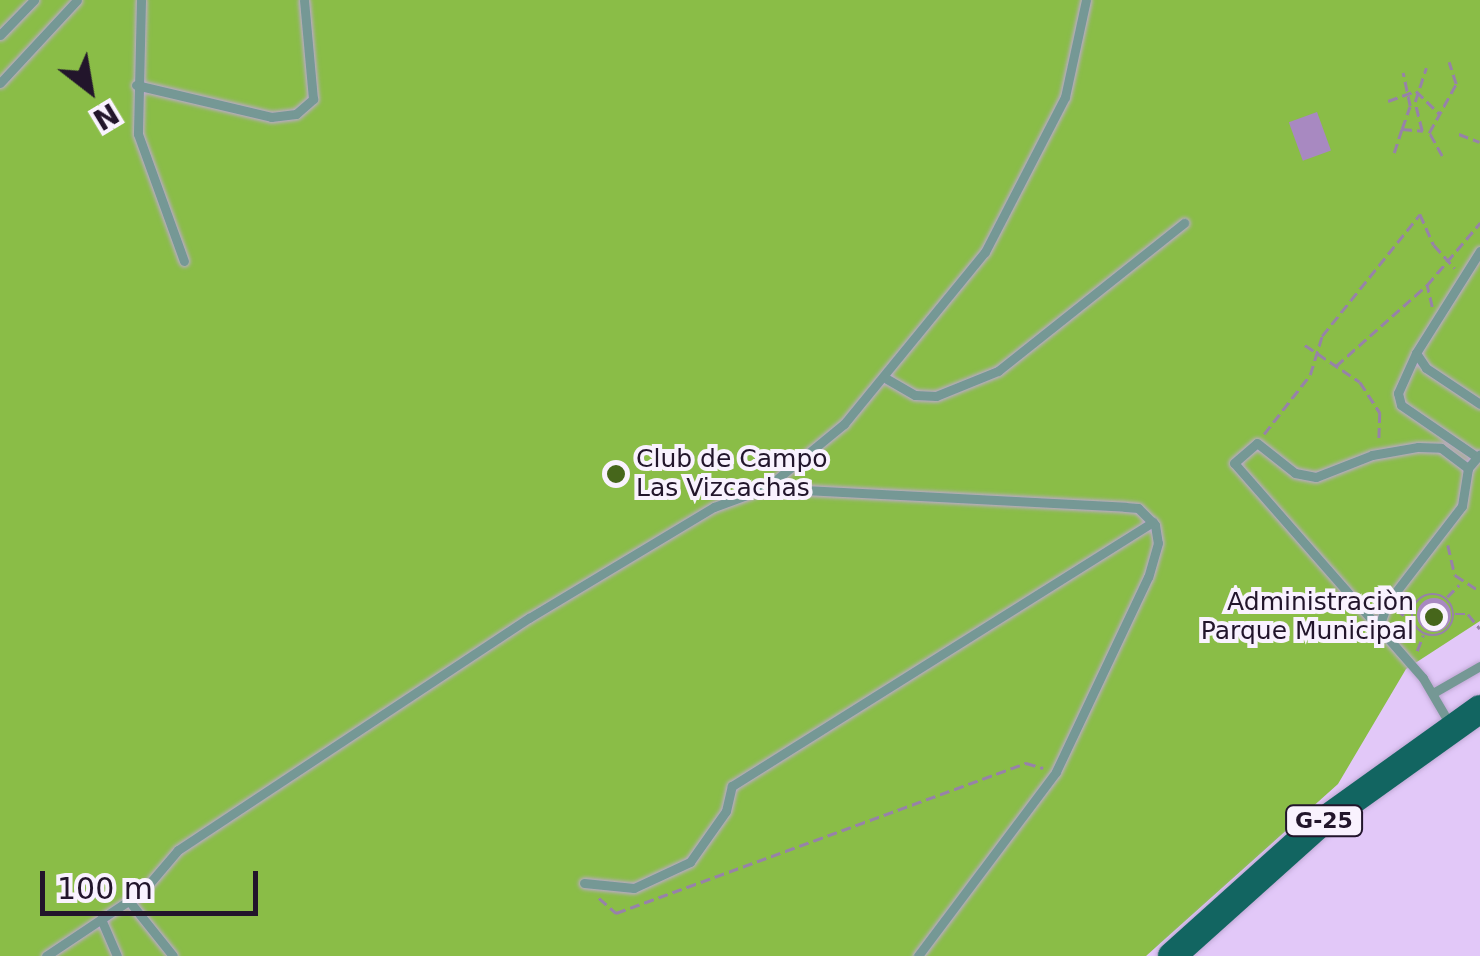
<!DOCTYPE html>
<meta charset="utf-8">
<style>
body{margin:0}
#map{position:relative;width:1480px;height:956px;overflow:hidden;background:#e2c8f8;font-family:"DejaVu Sans",sans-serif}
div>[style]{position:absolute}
.green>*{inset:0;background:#8abd47}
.building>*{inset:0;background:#a889c1;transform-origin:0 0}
.round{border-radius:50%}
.path>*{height:2.5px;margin-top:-1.25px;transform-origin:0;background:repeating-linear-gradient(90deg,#9782a8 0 10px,transparent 0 15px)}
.path>.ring{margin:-1.25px;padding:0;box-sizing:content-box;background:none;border:2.5px solid #9782a8;border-radius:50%}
.roads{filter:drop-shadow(0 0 2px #bfa8d3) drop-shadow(0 0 2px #bfa8d3)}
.service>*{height:9px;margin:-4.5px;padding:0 4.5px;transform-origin:4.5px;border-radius:4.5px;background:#759895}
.primary>*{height:28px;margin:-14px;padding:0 14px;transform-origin:14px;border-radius:14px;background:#126561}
.dots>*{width:28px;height:28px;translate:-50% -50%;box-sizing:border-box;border:5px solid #f9f2fe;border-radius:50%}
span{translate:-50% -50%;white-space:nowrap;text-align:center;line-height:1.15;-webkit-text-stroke:8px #f9f2fe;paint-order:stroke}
.shield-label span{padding:2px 8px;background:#f9f2fe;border:2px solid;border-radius:8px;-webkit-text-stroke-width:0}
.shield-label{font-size:22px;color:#22152b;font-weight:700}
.poi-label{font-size:25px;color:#22152b}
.left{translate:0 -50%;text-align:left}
.right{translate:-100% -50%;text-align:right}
.north{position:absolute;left:40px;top:40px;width:100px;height:100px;-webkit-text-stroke:8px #f9f2fe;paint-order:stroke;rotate:149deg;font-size:28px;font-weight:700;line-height:40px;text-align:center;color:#22152b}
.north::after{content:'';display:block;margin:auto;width:35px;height:45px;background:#22152b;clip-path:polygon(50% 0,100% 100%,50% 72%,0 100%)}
.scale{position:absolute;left:40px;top:871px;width:218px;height:45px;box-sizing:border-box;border:5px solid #22152b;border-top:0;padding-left:12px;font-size:30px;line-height:35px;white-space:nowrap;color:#22152b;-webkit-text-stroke:8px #f9f2fe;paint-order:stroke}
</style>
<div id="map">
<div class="green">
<div style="clip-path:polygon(0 0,1480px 0,1480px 621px,1406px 669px,1338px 784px,1146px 956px,0 956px)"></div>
</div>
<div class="building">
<div style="left:1317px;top:112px;width:41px;height:30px;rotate:70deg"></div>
<div class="round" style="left:1417px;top:598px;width:34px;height:34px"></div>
</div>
<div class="path">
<div style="left:1388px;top:101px;width:30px;rotate:-20deg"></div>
<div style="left:1416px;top:91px;width:33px;rotate:44deg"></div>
<div style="left:1402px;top:129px;width:24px;rotate:-71deg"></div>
<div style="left:1410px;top:106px;width:34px;rotate:-102deg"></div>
<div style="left:1422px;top:131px;width:30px;rotate:-104deg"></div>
<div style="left:1415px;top:102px;width:36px;rotate:-72deg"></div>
<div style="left:1459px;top:134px;width:22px;rotate:21deg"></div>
<div style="left:1394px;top:153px;width:25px;rotate:-72deg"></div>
<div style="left:1402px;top:129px;width:21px;rotate:5deg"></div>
<div style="left:1442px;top:156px;width:26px;rotate:-119deg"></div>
<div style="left:1429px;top:133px;width:56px;rotate:-61.1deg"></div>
<div style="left:1456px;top:84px;width:23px;rotate:-108deg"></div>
<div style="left:1432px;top:307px;width:23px;rotate:-103deg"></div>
<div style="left:1427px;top:285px;width:82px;rotate:-49.5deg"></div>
<div style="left:1305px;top:345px;width:66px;rotate:33.9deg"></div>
<div style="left:1360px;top:382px;width:37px;rotate:57deg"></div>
<div style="left:1380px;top:413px;width:27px;rotate:92deg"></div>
<div style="left:1336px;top:366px;width:122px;rotate:-41.7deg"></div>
<div style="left:1264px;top:434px;width:75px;rotate:-52.1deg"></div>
<div style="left:1310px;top:375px;width:41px;rotate:-72.9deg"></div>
<div style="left:1322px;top:336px;width:156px;rotate:-51.2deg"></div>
<div style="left:1420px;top:214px;width:34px;rotate:66deg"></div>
<div style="left:1434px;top:245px;width:31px;rotate:48deg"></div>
<div style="left:1448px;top:545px;width:31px;rotate:77deg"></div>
<div style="left:1455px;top:575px;width:30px;rotate:33deg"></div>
<div class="ring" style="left:1412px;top:594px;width:39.5px;height:39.5px"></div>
<div style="left:1447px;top:597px;width:17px;rotate:-45deg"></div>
<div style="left:1396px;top:609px;width:21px;rotate:39deg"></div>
<div style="left:1455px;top:614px;width:13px"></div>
<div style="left:1468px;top:614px;width:19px;rotate:51deg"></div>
<div style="left:1417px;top:651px;width:17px;rotate:-69deg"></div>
<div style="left:599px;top:898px;width:23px;rotate:41deg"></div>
<div style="left:616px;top:913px;width:437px;rotate:-20.1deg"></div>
<div style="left:1026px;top:763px;width:18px;rotate:16deg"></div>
</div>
<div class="roads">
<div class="service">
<div style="left:141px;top:0;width:134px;rotate:91.3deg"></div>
<div style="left:138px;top:134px;width:135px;rotate:70.1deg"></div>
<div style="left:0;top:35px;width:49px;rotate:-45.8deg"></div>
<div style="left:0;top:83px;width:113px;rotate:-47.1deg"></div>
<div style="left:136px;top:85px;width:139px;rotate:13.3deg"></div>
<div style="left:271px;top:117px;width:25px;rotate:-7deg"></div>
<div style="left:296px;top:114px;width:23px;rotate:-41deg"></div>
<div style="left:313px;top:99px;width:99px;rotate:-95.2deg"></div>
<div style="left:1480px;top:251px;width:120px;rotate:122.1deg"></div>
<div style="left:1416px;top:353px;width:18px;rotate:56deg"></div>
<div style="left:1426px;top:368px;width:65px;rotate:33.7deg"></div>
<div style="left:1416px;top:353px;width:44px;rotate:114.2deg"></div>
<div style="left:1398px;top:393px;width:12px;rotate:76deg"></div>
<div style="left:1401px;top:405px;width:92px;rotate:34.4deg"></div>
<div style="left:887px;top:379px;width:32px;rotate:30deg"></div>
<div style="left:915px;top:395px;width:21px;rotate:3deg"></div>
<div style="left:936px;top:396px;width:67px;rotate:-22deg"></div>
<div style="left:998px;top:371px;width:238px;rotate:-38.5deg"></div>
<div style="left:766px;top:488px;width:360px;rotate:3deg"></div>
<div style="left:1125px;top:507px;width:13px;rotate:4deg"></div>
<div style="left:1138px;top:508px;width:24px;rotate:45deg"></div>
<div style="left:1155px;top:525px;width:18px;rotate:81deg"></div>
<div style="left:1158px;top:543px;width:35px;rotate:106deg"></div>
<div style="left:1148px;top:577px;width:216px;rotate:115.3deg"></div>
<div style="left:1056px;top:772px;width:230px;rotate:126.9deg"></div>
<div style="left:1378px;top:629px;width:29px;rotate:-70deg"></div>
<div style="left:1388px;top:602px;width:121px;rotate:-52.4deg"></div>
<div style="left:1462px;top:506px;width:38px;rotate:-81deg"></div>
<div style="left:1468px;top:468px;width:18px;rotate:-49deg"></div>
<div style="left:1433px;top:693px;width:54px;rotate:-29.9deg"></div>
<div style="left:1451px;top:726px;width:56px;rotate:-120.3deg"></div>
<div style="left:1423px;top:678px;width:286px;rotate:-131.3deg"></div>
<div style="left:1234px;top:463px;width:30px;rotate:-41deg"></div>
<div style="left:1257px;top:443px;width:48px;rotate:38.3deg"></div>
<div style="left:1295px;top:473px;width:21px;rotate:11deg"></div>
<div style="left:1316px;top:477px;width:60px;rotate:-21.4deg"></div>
<div style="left:1372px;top:455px;width:47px;rotate:-9.9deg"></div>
<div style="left:1418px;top:447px;width:23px;rotate:2deg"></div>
<div style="left:1441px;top:448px;width:34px;rotate:37deg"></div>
<div style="left:584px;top:883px;width:50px;rotate:5.7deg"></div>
<div style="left:634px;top:888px;width:62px;rotate:-24.9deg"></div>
<div style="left:690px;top:862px;width:62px;rotate:-54.8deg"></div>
<div style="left:726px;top:811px;width:26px;rotate:-77deg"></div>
<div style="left:732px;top:786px;width:497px;rotate:-32.1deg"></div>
<div style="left:129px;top:901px;width:70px;rotate:51.3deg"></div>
<div style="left:101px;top:919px;width:40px;rotate:66.6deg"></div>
<div style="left:46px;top:956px;width:117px;rotate:-33.8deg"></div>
<div style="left:143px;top:891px;width:54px;rotate:-49.5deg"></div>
<div style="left:178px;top:850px;width:421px;rotate:-33.5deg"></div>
<div style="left:529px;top:618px;width:216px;rotate:-31deg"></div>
<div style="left:714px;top:507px;width:55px;rotate:-20.1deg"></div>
<div style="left:766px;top:488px;width:101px;rotate:-39.4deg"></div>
<div style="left:844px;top:424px;width:222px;rotate:-50.7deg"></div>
<div style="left:985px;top:252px;width:174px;rotate:-62.7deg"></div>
<div style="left:1065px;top:97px;width:99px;rotate:-77.8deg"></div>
</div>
<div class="primary">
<div style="left:1172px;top:956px;width:196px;rotate:-41.9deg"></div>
<div style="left:1318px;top:825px;width:199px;rotate:-35.6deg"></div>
</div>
</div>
<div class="dots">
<div style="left:616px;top:474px;background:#46661b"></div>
<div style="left:1434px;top:617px;background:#46661b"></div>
</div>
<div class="shield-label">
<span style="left:1324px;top:821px">G-25</span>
</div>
<div class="poi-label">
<span class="left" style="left:636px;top:474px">Club de Campo<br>Las Vizcachas</span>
<span class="right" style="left:1414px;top:617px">Administraciòn<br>Parque Municipal</span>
</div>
<div class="north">N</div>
<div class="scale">100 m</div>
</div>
